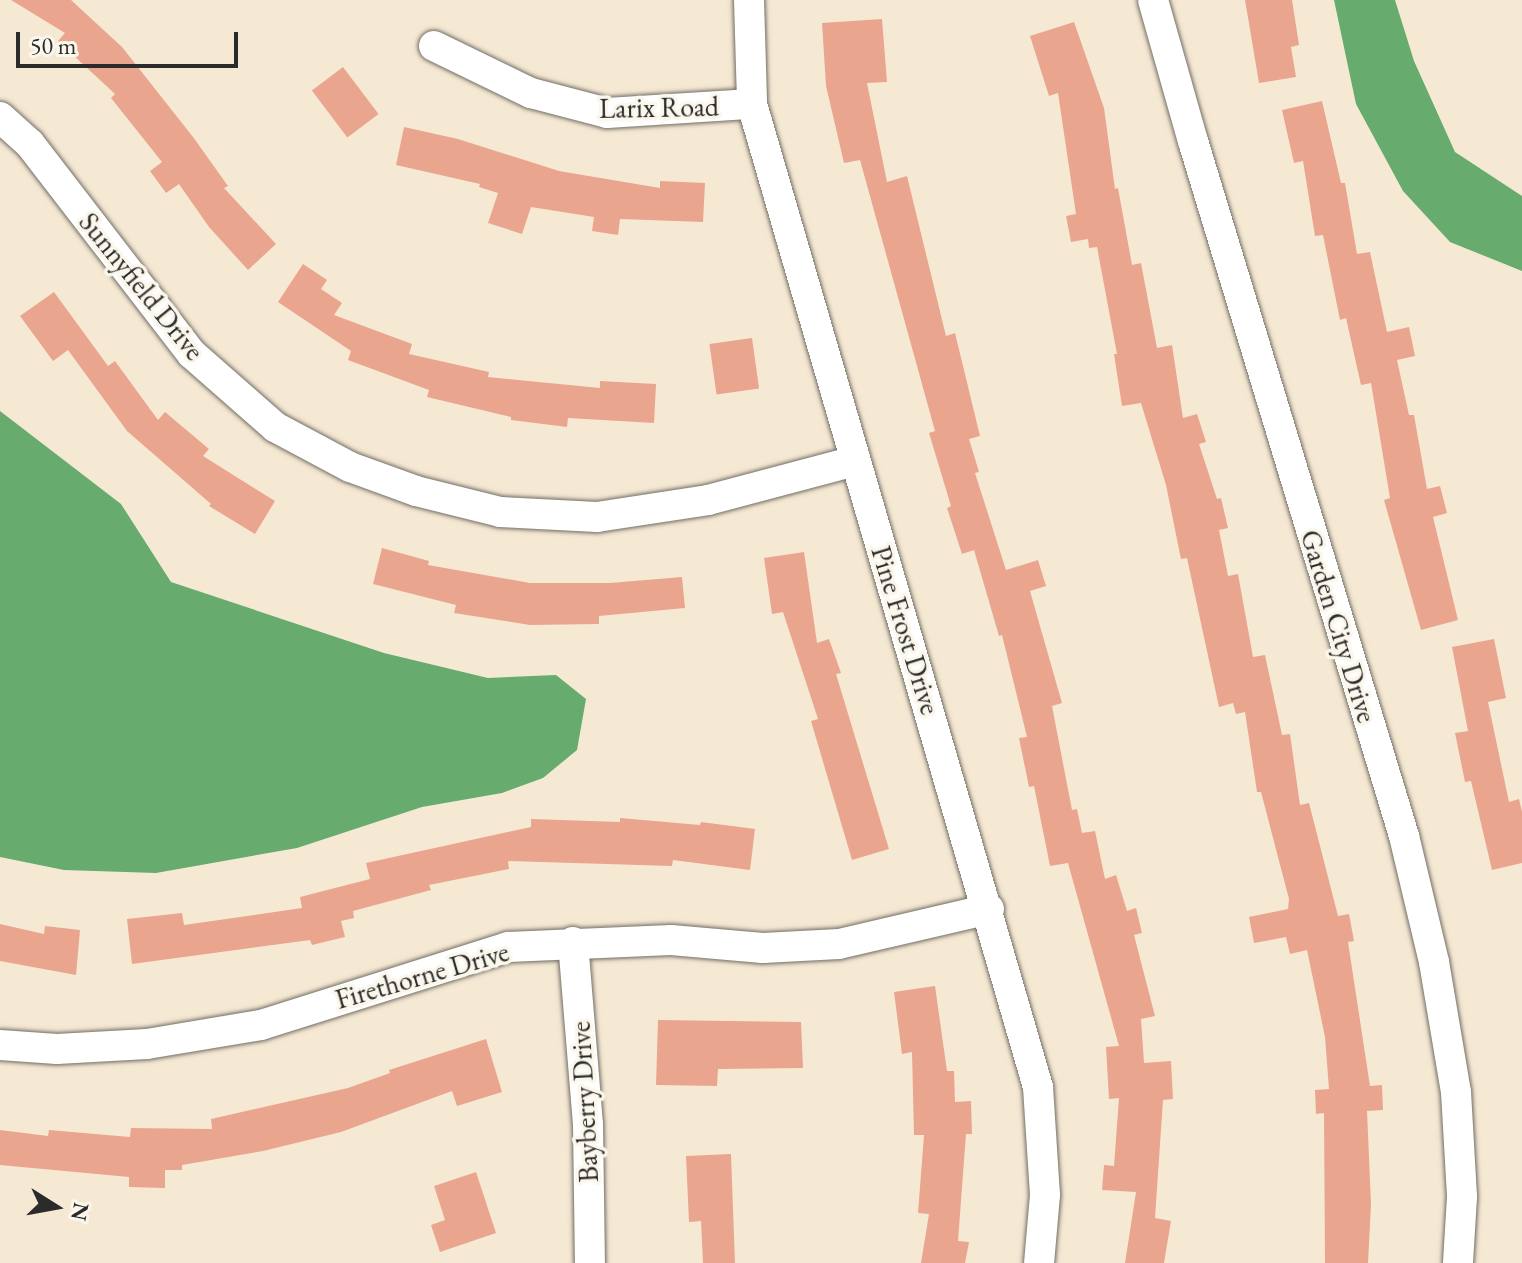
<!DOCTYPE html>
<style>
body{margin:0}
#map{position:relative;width:1522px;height:1263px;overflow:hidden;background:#f6e9d3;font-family:"EB Garamond",serif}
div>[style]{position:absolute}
.forest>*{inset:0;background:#67ab6f}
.building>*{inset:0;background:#eaa58f;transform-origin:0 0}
.roads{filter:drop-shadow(0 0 2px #726e66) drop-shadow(0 0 2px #726e66)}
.street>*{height:30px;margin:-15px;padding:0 15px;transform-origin:15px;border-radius:15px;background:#fff}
span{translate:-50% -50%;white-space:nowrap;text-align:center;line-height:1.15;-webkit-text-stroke:7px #fbf7ec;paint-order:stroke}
.street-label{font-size:28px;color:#2b2b2b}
.north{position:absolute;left:16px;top:1167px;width:80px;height:80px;-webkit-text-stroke:6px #fbf7ec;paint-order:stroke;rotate:101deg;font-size:22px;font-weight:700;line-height:32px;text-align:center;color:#2b2b2b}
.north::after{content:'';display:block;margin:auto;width:28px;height:36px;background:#2b2b2b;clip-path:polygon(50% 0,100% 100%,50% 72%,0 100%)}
.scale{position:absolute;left:16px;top:32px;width:222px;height:36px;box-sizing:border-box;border:4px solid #2b2b2b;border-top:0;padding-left:10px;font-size:24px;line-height:28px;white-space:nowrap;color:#2b2b2b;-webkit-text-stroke:6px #fbf7ec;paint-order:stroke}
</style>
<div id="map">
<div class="forest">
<div style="clip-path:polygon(1334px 0,1395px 0,1414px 61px,1455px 152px,1522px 196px,1522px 271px,1450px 242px,1403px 191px,1356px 104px)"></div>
<div style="clip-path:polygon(0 411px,121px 504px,171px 582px,384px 653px,488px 678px,556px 675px,586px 699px,577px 750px,543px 778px,502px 793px,422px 807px,297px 848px,156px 873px,64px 870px,0 857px)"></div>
</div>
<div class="building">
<div style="clip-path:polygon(11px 0,71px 0,122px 47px,193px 137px,228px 186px,224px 188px,276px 244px,248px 270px,209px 227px,179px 184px,166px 193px,150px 171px,162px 162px,111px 98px,115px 94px,58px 41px,65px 33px)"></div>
<div style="clip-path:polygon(1245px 0,1292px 0,1299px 45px,1291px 47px,1296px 77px,1259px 83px)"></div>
<div style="clip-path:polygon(882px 19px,887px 82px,867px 83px,887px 182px,907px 176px,946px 336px,955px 333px,980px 436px,969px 439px,979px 472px,975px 473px,1006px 570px,1038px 560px,1046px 586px,1030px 591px,1062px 703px,1052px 706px,1072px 810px,1077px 809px,1082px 833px,1095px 831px,1105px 879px,1116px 875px,1127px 911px,1136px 908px,1142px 933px,1134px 935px,1155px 1016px,1141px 1019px,1144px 1063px,1171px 1061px,1173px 1099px,1163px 1100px,1155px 1218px,1171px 1221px,1164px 1263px,1125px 1263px,1136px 1192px,1102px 1190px,1104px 1165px,1114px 1166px,1119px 1098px,1109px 1099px,1106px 1047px,1119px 1046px,1068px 863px,1050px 866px,1034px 786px,1029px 787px,1019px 738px,1027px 737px,1002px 635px,999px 636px,974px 550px,962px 554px,947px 508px,951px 506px,929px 433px,935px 431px,860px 160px,844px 163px,826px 86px,822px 23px)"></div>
<div style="clip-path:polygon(1074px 22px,1104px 108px,1115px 189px,1118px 188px,1132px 265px,1141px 263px,1157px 348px,1172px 345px,1183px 418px,1197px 414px,1206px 442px,1199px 444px,1217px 499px,1221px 498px,1228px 528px,1219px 530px,1228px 576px,1238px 574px,1253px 657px,1265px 655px,1282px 735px,1290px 734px,1300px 805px,1309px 803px,1338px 916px,1349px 914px,1354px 941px,1348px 942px,1370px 1086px,1382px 1085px,1383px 1110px,1367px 1111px,1371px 1204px,1368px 1263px,1325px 1263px,1324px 1113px,1316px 1114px,1315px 1090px,1329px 1089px,1325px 1037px,1307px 950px,1290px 954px,1286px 937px,1254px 943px,1249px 917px,1288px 909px,1289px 899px,1261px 792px,1257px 792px,1245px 712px,1236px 714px,1233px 703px,1219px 707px,1187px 558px,1181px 559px,1166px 485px,1141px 403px,1122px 406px,1114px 354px,1117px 354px,1097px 247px,1089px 248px,1088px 239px,1071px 242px,1066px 216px,1076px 214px,1058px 93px,1049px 96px,1030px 36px)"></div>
<div style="left:343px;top:67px;width:59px;height:39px;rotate:53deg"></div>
<div style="clip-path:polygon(1322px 101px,1341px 183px,1345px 183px,1357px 254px,1370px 252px,1387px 332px,1409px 327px,1415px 356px,1397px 360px,1409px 415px,1414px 415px,1427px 489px,1440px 486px,1447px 513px,1433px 517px,1458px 620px,1421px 630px,1384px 500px,1390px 498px,1371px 383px,1361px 385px,1346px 318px,1340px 320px,1323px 235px,1315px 236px,1303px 161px,1294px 163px,1282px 110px)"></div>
<div style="clip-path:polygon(404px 127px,458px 139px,559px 171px,660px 188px,660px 181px,705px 183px,703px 222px,620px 219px,618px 235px,592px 231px,594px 217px,531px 207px,522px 234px,488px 223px,498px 193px,479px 187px,480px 184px,396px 165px)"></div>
<div style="clip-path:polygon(303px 264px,327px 280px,321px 289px,342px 303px,334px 315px,412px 344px,409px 354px,489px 372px,488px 377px,600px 388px,600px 381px,656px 384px,654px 423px,568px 418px,567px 427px,511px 420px,511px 417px,427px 397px,429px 390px,348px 360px,351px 351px,278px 302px)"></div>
<div style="clip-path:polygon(54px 292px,108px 366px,115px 361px,158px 420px,165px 412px,209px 449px,203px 456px,275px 501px,255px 534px,209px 506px,211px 504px,127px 431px,68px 350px,53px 361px,20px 316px)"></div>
<div style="left:752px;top:338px;width:51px;height:43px;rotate:82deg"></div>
<div style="clip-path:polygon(382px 548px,429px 561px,428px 565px,530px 583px,610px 583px,682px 577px,685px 608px,599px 616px,599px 624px,530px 625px,454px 613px,456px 605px,373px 584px)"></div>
<div style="clip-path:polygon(804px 552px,817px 643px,829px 639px,841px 673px,836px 674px,889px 849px,852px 860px,811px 721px,818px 719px,783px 612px,772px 614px,764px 558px)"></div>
<div style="clip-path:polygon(1494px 639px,1506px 698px,1488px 702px,1509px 802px,1519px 799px,1522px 812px,1522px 863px,1492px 870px,1471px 781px,1465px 782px,1455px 733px,1468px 731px,1452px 647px)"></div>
<div style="clip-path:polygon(620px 818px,700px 825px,701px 822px,755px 829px,750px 870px,673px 860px,672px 866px,508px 861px,509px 869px,429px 885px,431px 890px,353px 911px,354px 918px,341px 921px,345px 937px,312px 945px,310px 940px,132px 964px,127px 919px,182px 913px,184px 925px,302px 908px,300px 897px,370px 879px,366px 863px,531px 827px,531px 819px,620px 822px)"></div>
<div style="clip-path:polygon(0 924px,44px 934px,45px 926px,80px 930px,76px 975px,0 961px)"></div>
<div style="clip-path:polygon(935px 986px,947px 1071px,954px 1071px,955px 1102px,971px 1101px,972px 1134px,966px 1134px,958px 1241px,969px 1242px,965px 1263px,921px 1263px,929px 1214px,918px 1213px,924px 1135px,914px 1135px,912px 1052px,902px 1054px,894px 992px)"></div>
<div style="clip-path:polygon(658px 1020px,801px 1022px,803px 1068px,718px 1069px,717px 1086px,656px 1085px)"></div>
<div style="clip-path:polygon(486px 1039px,502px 1092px,457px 1106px,452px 1091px,341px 1132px,263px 1151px,182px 1165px,182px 1170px,165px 1170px,165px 1188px,129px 1187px,129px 1177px,0 1165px,0 1130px,48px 1136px,49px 1130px,130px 1137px,131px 1128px,212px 1129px,211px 1119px,348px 1088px,390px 1073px,389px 1070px)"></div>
<div style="clip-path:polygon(731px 1154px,735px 1263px,703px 1263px,701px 1221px,689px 1222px,686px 1156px)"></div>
<div style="clip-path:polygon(476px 1172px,496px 1233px,440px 1252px,431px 1225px,445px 1220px,434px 1186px)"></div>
</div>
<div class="roads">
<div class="street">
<div style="left:749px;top:0;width:104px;rotate:88.3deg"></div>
<div style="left:752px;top:104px;width:1024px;rotate:73.78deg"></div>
<div style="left:1038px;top:1087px;width:108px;rotate:86.3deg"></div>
<div style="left:1045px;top:1195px;width:68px;rotate:95deg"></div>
<div style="left:1153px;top:0;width:147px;rotate:74.2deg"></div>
<div style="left:1193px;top:141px;width:726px;rotate:73.11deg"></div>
<div style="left:1404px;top:836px;width:130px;rotate:76.6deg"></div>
<div style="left:1434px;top:962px;width:132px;rotate:80.4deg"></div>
<div style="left:1456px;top:1092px;width:105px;rotate:86.7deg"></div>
<div style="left:1462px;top:1197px;width:66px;rotate:93.5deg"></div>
<div style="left:434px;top:46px;width:108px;rotate:25.9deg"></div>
<div style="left:531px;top:93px;width:79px;rotate:14.7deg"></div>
<div style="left:607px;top:113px;width:145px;rotate:-3.6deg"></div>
<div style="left:0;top:117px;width:40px;rotate:42deg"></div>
<div style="left:30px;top:144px;width:265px;rotate:52.4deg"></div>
<div style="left:192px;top:354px;width:111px;rotate:41.3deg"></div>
<div style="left:275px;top:427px;width:85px;rotate:28.1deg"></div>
<div style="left:350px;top:467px;width:70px;rotate:20deg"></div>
<div style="left:416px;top:491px;width:87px;rotate:14deg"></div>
<div style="left:500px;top:512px;width:97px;rotate:3deg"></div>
<div style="left:597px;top:517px;width:112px;rotate:-8.7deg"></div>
<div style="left:708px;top:500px;width:152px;rotate:-14.9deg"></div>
<div style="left:573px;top:942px;width:183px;rotate:85.3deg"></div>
<div style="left:588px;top:1124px;width:139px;rotate:89.2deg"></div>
<div style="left:0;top:1045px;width:57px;rotate:4deg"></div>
<div style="left:57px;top:1049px;width:90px;rotate:-3.2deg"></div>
<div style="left:147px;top:1044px;width:116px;rotate:-9.5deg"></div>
<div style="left:261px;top:1025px;width:259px;rotate:-17.5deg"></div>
<div style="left:508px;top:947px;width:163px;rotate:-2.5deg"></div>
<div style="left:671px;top:940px;width:92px;rotate:5deg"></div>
<div style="left:763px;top:948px;width:76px;rotate:-3deg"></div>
<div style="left:839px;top:944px;width:154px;rotate:-13.1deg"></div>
</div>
</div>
<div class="street-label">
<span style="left:659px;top:107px;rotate:-1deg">Larix Road</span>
<span style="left:142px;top:286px;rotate:51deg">Sunnyfield Drive</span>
<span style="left:1339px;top:626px;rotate:73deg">Garden City Drive</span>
<span style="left:906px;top:630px;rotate:73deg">Pine Frost Drive</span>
<span style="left:422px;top:975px;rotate:-16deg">Firethorne Drive</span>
<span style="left:584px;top:1102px;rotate:-93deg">Bayberry Drive</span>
</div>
<div class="north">N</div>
<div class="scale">50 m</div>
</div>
